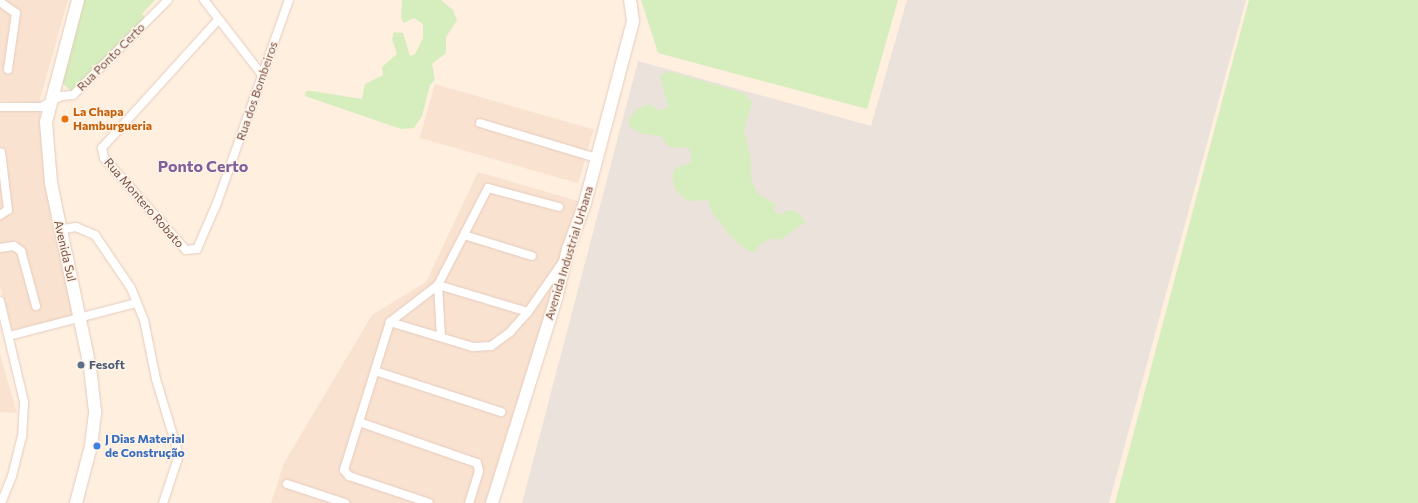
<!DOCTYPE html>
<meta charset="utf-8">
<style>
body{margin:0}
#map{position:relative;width:1418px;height:503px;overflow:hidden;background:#feefdf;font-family:Commissioner,sans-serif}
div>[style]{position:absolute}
.residential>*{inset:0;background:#f9e2d0;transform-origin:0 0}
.industrial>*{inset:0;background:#ece2dc}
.green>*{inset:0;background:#d6edbd}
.roads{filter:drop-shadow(0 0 1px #e5cbbe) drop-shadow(0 0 1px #e5cbbe)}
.street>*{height:8px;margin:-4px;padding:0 4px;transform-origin:4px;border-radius:4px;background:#fff}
.secondary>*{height:12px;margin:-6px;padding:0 6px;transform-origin:6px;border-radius:6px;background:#fff}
.dots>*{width:11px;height:11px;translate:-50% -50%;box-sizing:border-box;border:2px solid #fff3e8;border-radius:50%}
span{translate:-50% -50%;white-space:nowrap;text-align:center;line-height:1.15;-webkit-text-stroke:3px #fff3e8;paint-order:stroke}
.street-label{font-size:12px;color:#775145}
.food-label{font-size:12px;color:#c56008;font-weight:700}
.left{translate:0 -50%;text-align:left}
.service-label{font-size:12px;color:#4e5e75;font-weight:700}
.shop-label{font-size:12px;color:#366cbe;font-weight:700}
.district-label{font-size:16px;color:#805f9b;font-weight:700}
</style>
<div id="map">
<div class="residential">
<div style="clip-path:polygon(0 0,68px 0,39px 103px,0 101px)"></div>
<div style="left:435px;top:84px;width:165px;height:56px;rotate:16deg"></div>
<div style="clip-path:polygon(0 110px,40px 110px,51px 220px,74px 316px,12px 330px,0 287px)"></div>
<div style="clip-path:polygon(478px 172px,585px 203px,492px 503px,271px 503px,284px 463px,372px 315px,426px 282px)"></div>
<div style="clip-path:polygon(0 354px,17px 413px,0 412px)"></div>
</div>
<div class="industrial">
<div style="clip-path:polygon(907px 0,1246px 0,1109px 503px,522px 503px,638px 61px,871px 126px)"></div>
</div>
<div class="green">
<div style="clip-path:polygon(83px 0,155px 0,142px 14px,146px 18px,71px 91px,62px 83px,71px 37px)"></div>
<div style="clip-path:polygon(402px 0,441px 0,453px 10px,457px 20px,446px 37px,446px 53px,432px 64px,435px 80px,430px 85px,422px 116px,414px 128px,401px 129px,305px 96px,306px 91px,312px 91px,362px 99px,365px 84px,383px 75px,382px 67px,397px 54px,392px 39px,394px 32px,403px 33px,410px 56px,415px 54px,423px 38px,423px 24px,414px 18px,404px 23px,401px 18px)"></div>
<div style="clip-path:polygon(641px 0,898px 0,867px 109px,658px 53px)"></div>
<div style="clip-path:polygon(1249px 0,1418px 0,1418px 503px,1115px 503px)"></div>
<div style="clip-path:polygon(668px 71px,744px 93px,752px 103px,744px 130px,751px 160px,751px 179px,757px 193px,775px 204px,774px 211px,780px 215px,788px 210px,797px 212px,806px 222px,780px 240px,771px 238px,759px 245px,754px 253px,742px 247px,729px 234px,712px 212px,708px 200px,687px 201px,675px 189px,672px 177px,675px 168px,692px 162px,689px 148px,669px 147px,661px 136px,643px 134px,631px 128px,628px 120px,637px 109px,650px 104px,659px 111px,668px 107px,660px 76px)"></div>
</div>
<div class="roads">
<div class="street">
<div style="left:204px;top:0;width:96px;rotate:52.2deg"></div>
<div style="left:0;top:2px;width:19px;rotate:35deg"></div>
<div style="left:16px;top:13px;width:57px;rotate:98.1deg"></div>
<div style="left:218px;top:20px;width:173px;rotate:132.2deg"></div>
<div style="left:102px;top:148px;width:10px;rotate:79deg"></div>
<div style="left:104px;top:158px;width:123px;rotate:48.3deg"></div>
<div style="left:186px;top:250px;width:11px;rotate:-5deg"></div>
<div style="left:197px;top:249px;width:50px;rotate:-66.5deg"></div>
<div style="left:217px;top:203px;width:215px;rotate:-70.5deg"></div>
<div style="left:0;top:107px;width:41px"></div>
<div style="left:41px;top:107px;width:24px;rotate:-28deg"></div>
<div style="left:62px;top:96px;width:11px;rotate:-5deg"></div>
<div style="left:73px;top:95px;width:134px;rotate:-45deg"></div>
<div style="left:480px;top:123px;width:122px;rotate:16.7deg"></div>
<div style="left:559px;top:207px;width:73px;rotate:-165deg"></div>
<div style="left:488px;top:188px;width:109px;rotate:117.3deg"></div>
<div style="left:438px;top:285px;width:61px;rotate:142.4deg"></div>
<div style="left:390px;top:322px;width:87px;rotate:16.8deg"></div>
<div style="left:473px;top:347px;width:18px;rotate:-3deg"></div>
<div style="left:491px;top:346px;width:24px;rotate:-36deg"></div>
<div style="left:510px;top:332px;width:27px;rotate:-48deg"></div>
<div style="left:528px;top:312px;width:60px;rotate:-55.2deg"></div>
<div style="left:0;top:215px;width:9px;rotate:-32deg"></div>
<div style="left:8px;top:210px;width:58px;rotate:-96.9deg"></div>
<div style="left:59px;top:230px;width:17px;rotate:-10deg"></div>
<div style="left:76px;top:227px;width:21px;rotate:23deg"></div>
<div style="left:95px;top:235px;width:64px;rotate:55.8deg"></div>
<div style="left:131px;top:288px;width:35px;rotate:68deg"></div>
<div style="left:144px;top:320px;width:60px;rotate:78.5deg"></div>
<div style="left:156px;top:379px;width:79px;rotate:73.2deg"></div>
<div style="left:179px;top:455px;width:51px;rotate:108.4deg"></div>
<div style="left:464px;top:235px;width:71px;rotate:17.2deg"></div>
<div style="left:0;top:248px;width:14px;rotate:-8deg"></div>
<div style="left:14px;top:246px;width:9px;rotate:36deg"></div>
<div style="left:21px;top:251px;width:57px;rotate:74.7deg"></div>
<div style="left:0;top:301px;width:104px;rotate:76.6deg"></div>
<div style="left:24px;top:402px;width:34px;rotate:93deg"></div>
<div style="left:22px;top:436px;width:41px;rotate:104deg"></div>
<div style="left:12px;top:476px;width:29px;rotate:112deg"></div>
<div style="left:390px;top:322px;width:155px;rotate:107.3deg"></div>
<div style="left:344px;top:470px;width:8px;rotate:50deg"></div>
<div style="left:349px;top:476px;width:84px;rotate:18.6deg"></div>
<div style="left:9px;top:336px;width:132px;rotate:-14.5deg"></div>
<div style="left:441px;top:337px;width:52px;rotate:-93.3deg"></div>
<div style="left:438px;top:285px;width:94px;rotate:16.7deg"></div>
<div style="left:375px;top:371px;width:133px;rotate:18deg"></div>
<div style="left:359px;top:422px;width:125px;rotate:19.2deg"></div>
<div style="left:477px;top:463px;width:8px;rotate:76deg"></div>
<div style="left:479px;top:471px;width:34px;rotate:107deg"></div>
<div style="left:287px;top:484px;width:61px;rotate:18.1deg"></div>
</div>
<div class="secondary">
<div style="left:76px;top:503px;width:59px;rotate:-75.3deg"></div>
<div style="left:91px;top:446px;width:35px;rotate:-83deg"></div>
<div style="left:95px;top:411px;width:44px;rotate:-96.5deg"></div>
<div style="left:90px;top:367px;width:188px;rotate:-102deg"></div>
<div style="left:51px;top:183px;width:61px;rotate:-94.7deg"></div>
<div style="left:46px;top:122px;width:126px;rotate:-75.3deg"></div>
<div style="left:492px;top:503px;width:218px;rotate:-72.6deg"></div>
<div style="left:557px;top:295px;width:47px;rotate:-76.6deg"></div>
<div style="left:568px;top:249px;width:49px;rotate:-69.7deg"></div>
<div style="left:585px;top:203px;width:188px;rotate:-75.2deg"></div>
<div style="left:633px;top:21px;width:21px;rotate:-98deg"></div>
</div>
</div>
<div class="dots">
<div style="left:65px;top:119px;background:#e8710a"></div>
<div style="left:81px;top:365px;background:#5c6f8a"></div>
<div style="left:97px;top:446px;background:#3f7fe0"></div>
</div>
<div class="street-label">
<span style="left:111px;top:57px;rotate:-45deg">Rua Ponto Certo</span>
<span style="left:257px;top:91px;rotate:-71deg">Rua dos Bombeiros</span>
<span style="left:144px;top:203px;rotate:49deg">Rua Montero Robato</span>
<span style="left:65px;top:251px;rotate:77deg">Avenida Sul</span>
<span style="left:569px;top:253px;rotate:-73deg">Avenida Industrial Urbana</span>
</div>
<div class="food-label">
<span class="left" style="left:73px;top:119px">La Chapa<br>Hamburgueria</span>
</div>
<div class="service-label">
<span class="left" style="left:89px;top:365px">Fesoft</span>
</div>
<div class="shop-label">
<span class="left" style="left:105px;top:446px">J Dias Material<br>de Construção</span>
</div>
<div class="district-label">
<span style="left:203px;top:166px">Ponto Certo</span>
</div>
</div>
